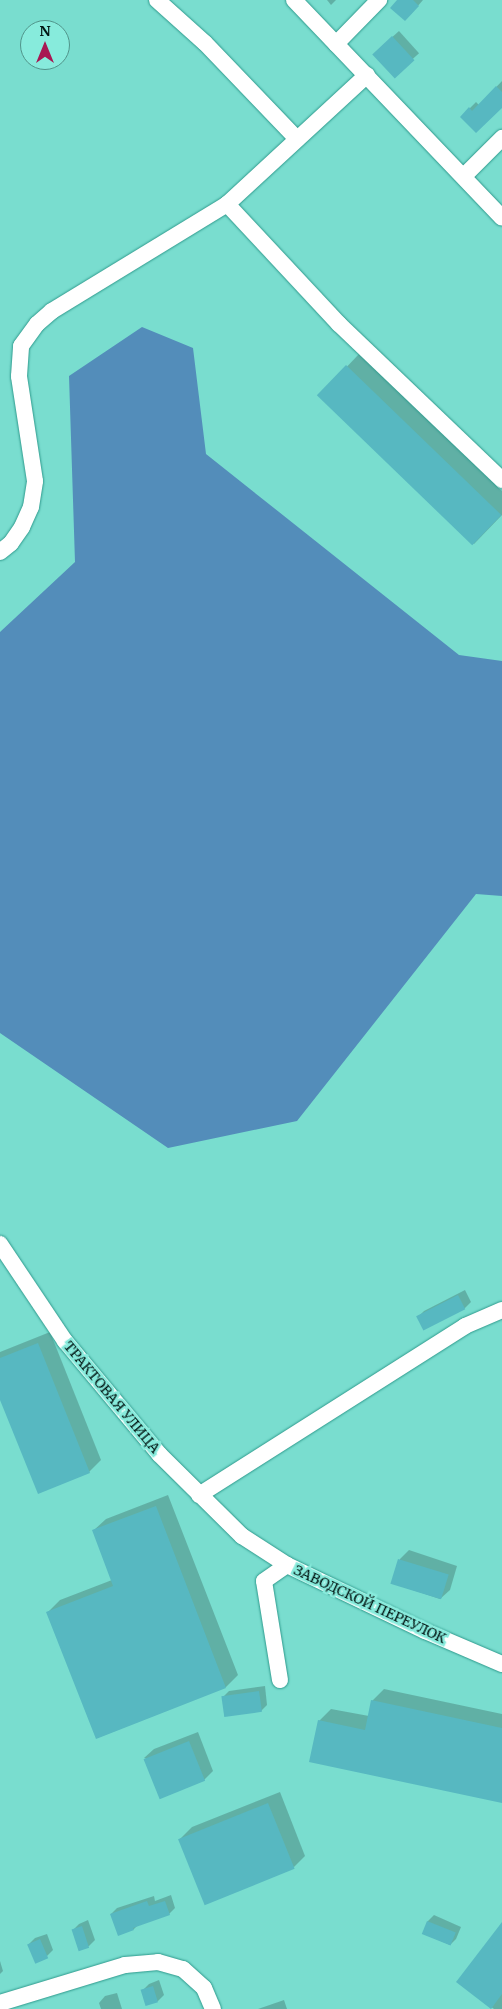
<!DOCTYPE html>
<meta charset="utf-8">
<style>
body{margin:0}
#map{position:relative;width:502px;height:2009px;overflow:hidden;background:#79ddcf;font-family:Merriweather,serif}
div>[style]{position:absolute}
.water>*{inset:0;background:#538dba}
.shadow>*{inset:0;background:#0003;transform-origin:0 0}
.building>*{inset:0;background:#57b8c1;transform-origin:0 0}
.roads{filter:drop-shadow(0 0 1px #2f9a8d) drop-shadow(0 0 1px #2f9a8d)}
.minor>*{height:16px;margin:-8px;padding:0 8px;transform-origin:8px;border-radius:8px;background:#fff}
span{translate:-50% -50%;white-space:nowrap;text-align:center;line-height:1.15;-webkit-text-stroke:5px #87ebdc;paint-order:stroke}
.street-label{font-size:14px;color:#011512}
.north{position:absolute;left:20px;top:20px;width:50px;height:50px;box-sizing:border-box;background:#87ebdc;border:1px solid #51958b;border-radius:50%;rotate:0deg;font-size:14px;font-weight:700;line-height:20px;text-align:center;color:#011512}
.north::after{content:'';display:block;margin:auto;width:18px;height:22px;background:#a81753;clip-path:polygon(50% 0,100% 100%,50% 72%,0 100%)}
</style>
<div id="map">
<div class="water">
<div style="clip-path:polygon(142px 327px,193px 348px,206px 454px,459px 655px,502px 661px,502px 896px,476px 894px,297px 1121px,168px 1148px,0 1033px,0 632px,75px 562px,69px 376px)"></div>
</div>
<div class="shadow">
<div style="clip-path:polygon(327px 0,336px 0,331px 5px)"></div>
<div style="clip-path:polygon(399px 0,423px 0,411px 14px)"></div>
<div style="left:399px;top:31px;width:30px;height:34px;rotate:48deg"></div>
<div style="clip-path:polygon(502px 81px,502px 106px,461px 117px,476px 102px,479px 105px)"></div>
<div style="clip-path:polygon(359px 354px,502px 491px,502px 515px,474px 544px,319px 396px)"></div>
<div style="clip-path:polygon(465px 1290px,471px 1302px,465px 1308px,424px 1329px,418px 1317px,424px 1311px)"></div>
<div style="clip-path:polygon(50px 1332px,101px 1460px,89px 1472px,0 1397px,0 1352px)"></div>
<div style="clip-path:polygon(168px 1495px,238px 1675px,226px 1687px,97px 1738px,48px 1612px,60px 1600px,112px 1580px,94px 1530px,106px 1519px)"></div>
<div style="clip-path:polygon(409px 1550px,457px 1566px,450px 1590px,440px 1599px,392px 1583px,400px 1559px)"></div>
<div style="clip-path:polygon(265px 1686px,267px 1705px,261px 1711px,223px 1697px,229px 1691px)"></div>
<div style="clip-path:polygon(384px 1689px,502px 1714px,502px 1802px,319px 1721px,331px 1709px,369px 1716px,372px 1701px)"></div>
<div style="clip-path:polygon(198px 1732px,213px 1771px,204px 1780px,144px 1758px,154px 1749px)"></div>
<div style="clip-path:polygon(280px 1792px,305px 1856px,293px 1868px,180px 1839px,192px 1827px)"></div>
<div style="clip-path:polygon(171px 1895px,175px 1908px,169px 1914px,138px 1925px,134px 1929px,119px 1935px,111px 1914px,117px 1908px,154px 1896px,155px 1901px)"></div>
<div style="clip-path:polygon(434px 1915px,461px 1927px,456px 1939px,450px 1945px,423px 1933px,428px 1921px)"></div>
<div style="clip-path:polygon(88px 1920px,95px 1940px,89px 1946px,79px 1950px,73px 1930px,79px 1924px)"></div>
<div style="clip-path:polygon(502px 1924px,502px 2009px,494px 2009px,458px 1982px)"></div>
<div style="clip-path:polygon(47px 1934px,53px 1950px,47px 1956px,29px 1944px,35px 1938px)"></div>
<div style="clip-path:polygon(0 1961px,3px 1971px,0 1974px)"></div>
<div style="clip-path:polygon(159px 1980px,164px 1995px,158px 2001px,148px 2004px,143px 1990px,149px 1984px)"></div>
<div style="clip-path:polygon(117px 1993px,122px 2009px,101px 2009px,99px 2003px,105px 1996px)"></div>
<div style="clip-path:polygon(284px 2000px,287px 2009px,258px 2009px)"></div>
</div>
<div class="building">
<div style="clip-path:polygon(397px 0,413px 0,419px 6px,405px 21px,390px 8px)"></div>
<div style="left:392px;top:36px;width:33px;height:27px;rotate:47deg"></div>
<div style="clip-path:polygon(496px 86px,502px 92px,502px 108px,476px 133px,460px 117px,469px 107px,472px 111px)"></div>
<div style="left:346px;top:365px;width:216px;height:42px;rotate:44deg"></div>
<div style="left:458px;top:1295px;width:16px;height:47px;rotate:63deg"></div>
<div style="clip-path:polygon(38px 1343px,90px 1473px,38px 1494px,0 1400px,0 1358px)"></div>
<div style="clip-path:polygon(156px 1506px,226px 1688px,96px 1739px,46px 1612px,113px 1586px,92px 1530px)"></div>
<div style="left:398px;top:1559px;width:53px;height:26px;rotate:17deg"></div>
<div style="left:259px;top:1691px;width:21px;height:38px;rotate:82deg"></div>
<div style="clip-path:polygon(371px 1700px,502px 1728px,502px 1803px,309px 1762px,318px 1720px,365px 1730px)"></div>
<div style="left:189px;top:1741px;width:43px;height:49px;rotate:68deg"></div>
<div style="left:268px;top:1803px;width:71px;height:97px;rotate:68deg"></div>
<div style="clip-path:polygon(147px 1901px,149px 1906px,165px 1901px,170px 1915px,133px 1928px,134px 1930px,118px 1936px,110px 1914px)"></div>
<div style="left:427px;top:1921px;width:31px;height:14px;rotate:22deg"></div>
<div style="clip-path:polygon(502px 1922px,502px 1994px,491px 2009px,456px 1982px)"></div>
<div style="left:82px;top:1926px;width:23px;height:11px;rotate:72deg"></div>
<div style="left:40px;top:1939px;width:21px;height:14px;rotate:67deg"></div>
<div style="left:153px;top:1986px;width:17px;height:13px;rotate:73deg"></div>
</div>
<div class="roads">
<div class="minor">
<div style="left:157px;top:0;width:64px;rotate:41.9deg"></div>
<div style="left:205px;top:43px;width:133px;rotate:46.2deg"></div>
<div style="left:294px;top:0;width:301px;rotate:46.3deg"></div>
<div style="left:336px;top:44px;width:62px;rotate:-45.7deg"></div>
<div style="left:367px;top:75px;width:190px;rotate:137.3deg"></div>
<div style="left:227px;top:204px;width:164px;rotate:47deg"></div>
<div style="left:339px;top:324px;width:226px;rotate:43.7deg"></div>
<div style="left:464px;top:176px;width:54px;rotate:-45deg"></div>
<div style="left:0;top:552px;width:14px;rotate:-39deg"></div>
<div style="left:11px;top:543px;width:19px;rotate:-55deg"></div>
<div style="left:22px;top:527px;width:22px;rotate:-66deg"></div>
<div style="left:31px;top:507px;width:26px;rotate:-81deg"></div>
<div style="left:35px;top:481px;width:106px;rotate:-98.7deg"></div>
<div style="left:19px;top:376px;width:30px;rotate:-86deg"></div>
<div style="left:21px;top:346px;width:27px;rotate:-54deg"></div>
<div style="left:37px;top:324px;width:20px;rotate:-41deg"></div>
<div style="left:52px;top:311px;width:205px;rotate:-31.4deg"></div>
<div style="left:0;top:1244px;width:117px;rotate:56.2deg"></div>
<div style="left:65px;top:1341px;width:147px;rotate:50.2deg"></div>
<div style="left:159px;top:1454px;width:117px;rotate:44.7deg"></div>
<div style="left:242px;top:1536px;width:54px;rotate:32.8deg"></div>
<div style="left:287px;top:1565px;width:153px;rotate:25.6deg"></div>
<div style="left:425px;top:1631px;width:84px;rotate:23.2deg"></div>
<div style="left:199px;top:1495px;width:315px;rotate:-32.4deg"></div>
<div style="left:465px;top:1326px;width:40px;rotate:-23.4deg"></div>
<div style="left:280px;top:1680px;width:100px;rotate:-99.2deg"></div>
<div style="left:264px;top:1581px;width:28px;rotate:-35deg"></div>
<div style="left:0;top:2003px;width:131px;rotate:-16.9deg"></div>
<div style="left:125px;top:1965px;width:33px;rotate:-5deg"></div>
<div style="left:158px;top:1962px;width:26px;rotate:16deg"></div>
<div style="left:183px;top:1969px;width:28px;rotate:42deg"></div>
<div style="left:204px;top:1988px;width:23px;rotate:67deg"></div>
</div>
</div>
<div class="street-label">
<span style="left:112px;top:1397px;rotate:50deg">ТРАКТОВАЯ УЛИЦА</span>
<span style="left:370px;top:1604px;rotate:25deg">ЗАВОДСКОЙ ПЕРЕУЛОК</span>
</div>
<div class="north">N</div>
</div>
